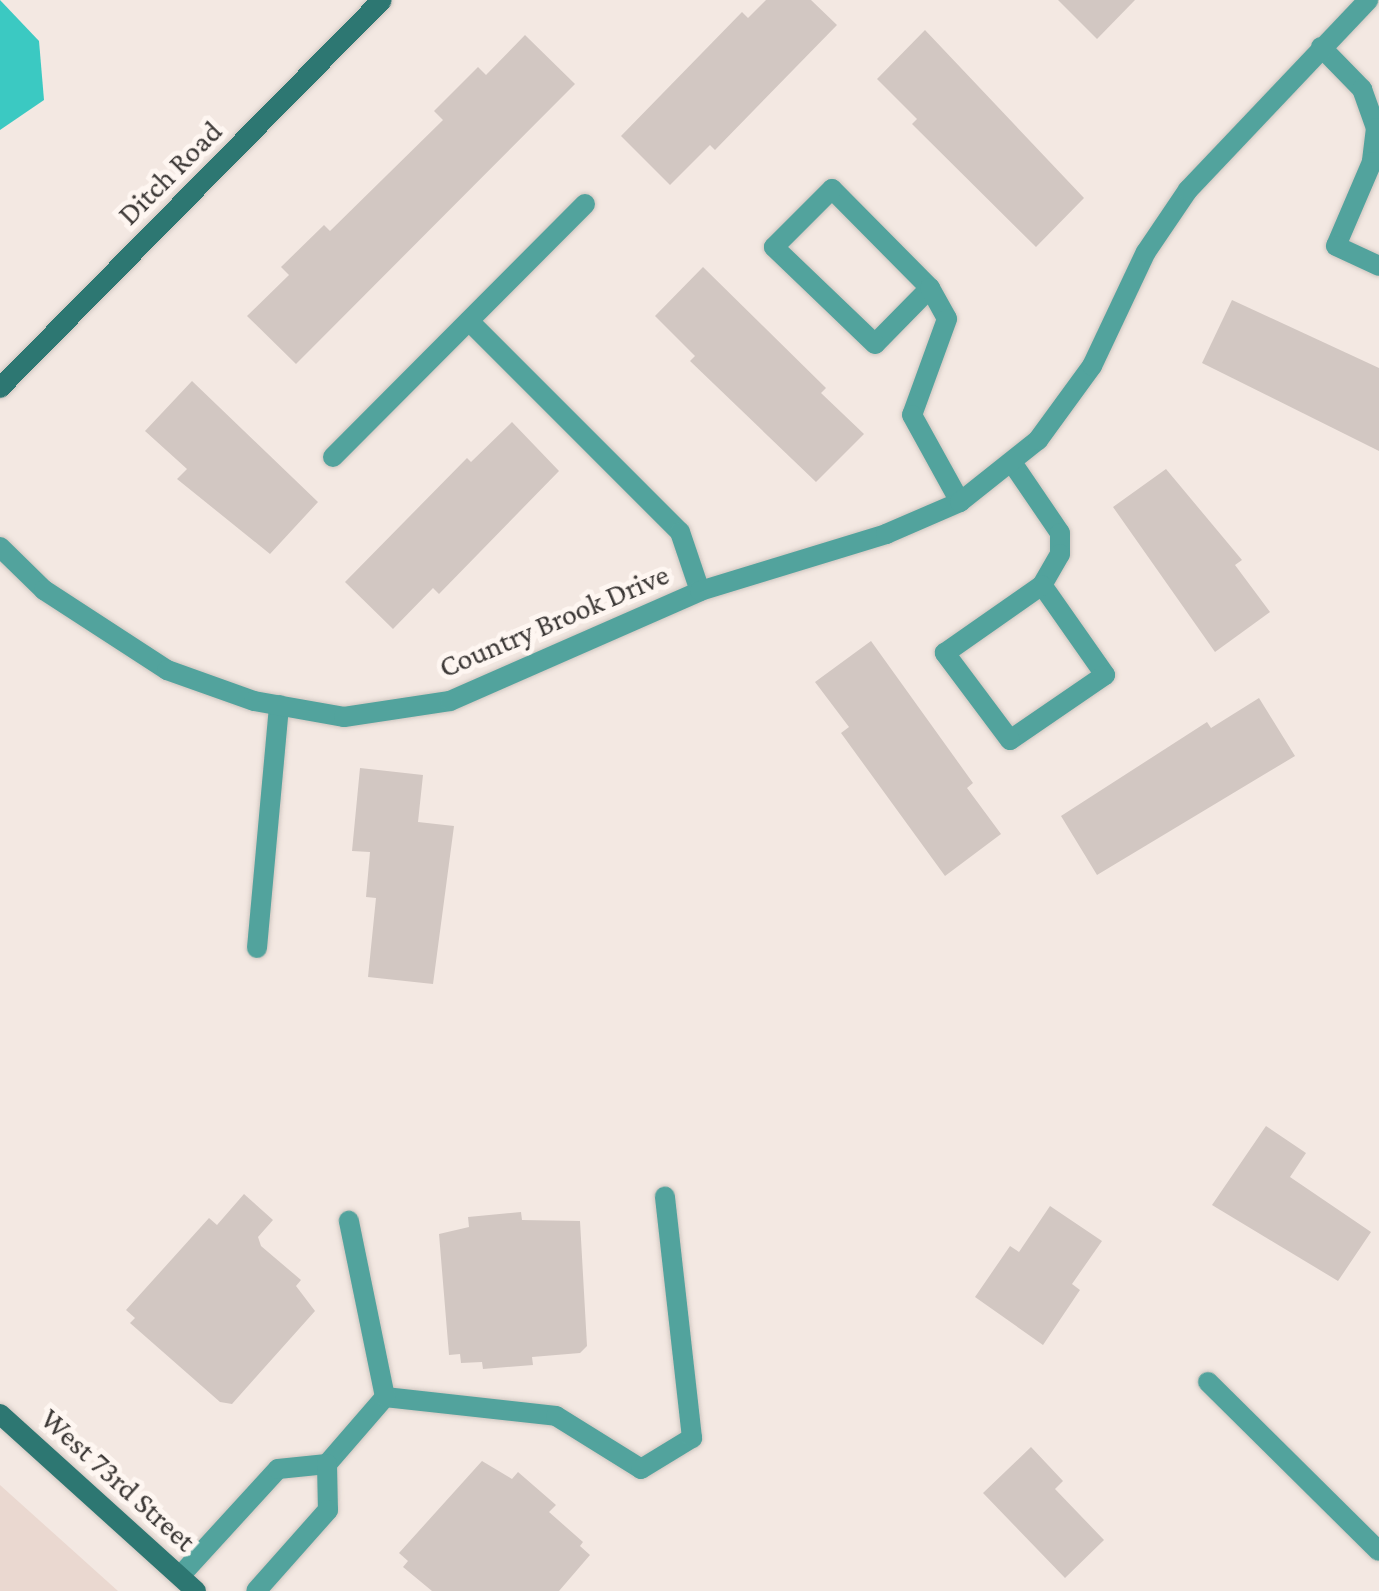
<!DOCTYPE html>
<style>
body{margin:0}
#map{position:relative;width:1379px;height:1591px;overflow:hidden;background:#f3e8e2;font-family:"Crimson Pro",serif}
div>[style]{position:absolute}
.built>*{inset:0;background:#ead8d0}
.water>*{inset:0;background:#3bc9c2}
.building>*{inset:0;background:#d2c7c2}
.roads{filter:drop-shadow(0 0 2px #cec5bf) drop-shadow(0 0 2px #cec5bf)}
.lane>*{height:20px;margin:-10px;padding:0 10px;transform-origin:10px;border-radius:10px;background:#52a39d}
.street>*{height:20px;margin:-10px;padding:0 10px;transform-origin:10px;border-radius:10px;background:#52a39d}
.secondary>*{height:20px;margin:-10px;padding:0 10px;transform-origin:10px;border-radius:10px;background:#2d7772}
span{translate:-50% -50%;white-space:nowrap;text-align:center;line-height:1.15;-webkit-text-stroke:10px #fef6f1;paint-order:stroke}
.street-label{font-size:30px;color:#3b3735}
</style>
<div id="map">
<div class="built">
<div style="clip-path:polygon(0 1485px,118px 1591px,0 1591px)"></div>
</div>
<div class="water">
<div style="clip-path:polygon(0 0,39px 41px,44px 100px,0 130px)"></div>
</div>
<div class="building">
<div style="clip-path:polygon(766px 0,811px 0,837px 25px,715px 150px,710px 145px,670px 185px,621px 136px,742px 12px,748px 18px)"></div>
<div style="clip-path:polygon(1058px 0,1135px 0,1097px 39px)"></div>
<div style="clip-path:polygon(925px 30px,1084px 198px,1036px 247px,912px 124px,917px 119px,877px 79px)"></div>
<div style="clip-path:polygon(525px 35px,575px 84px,296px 364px,247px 316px,289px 275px,281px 267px,324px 225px,330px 231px,443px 120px,434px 111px,478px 67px,486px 75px)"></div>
<div style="clip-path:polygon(703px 267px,826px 388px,821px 393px,864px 434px,816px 482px,690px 361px,695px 356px,655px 316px)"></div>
<div style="clip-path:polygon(1232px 300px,1379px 368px,1379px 451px,1202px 363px)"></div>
<div style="clip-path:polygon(192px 381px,318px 502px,270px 554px,177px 479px,187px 469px,145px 431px)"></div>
<div style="clip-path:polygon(512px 422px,559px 471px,439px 594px,433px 588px,393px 629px,345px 582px,467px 458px,471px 462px)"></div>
<div style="clip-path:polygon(1166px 469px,1242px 560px,1235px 565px,1270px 612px,1215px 652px,1113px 507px)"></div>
<div style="clip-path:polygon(871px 641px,973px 783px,967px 788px,1001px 834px,945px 876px,841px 733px,849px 727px,815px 682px)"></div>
<div style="clip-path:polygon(1259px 698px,1295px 756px,1097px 875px,1061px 816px,1207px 722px,1211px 728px)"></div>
<div style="clip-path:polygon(360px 768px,423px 775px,418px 822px,454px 826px,433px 984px,368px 977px,376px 898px,366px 897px,370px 852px,352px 851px)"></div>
<div style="clip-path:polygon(1266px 1126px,1306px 1153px,1290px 1177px,1371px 1232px,1338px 1281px,1212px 1205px)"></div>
<div style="clip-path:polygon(244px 1194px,273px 1220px,258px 1237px,261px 1246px,301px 1280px,296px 1286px,315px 1311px,232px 1404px,220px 1402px,130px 1323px,135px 1318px,126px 1310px,209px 1218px,217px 1225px)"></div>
<div style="clip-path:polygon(1050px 1206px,1102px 1241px,1072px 1284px,1080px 1290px,1043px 1345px,975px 1297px,1010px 1246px,1019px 1252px)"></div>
<div style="clip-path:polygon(521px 1212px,522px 1220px,580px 1221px,587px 1346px,580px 1353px,532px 1357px,533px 1365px,483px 1369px,482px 1362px,461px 1363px,460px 1354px,449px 1355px,439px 1234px,469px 1227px,468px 1217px)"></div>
<div style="clip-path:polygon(1031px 1447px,1063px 1481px,1055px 1489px,1104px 1540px,1065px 1578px,983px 1493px)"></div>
<div style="clip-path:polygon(482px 1461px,512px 1479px,518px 1472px,556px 1505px,549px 1512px,583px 1542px,580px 1546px,590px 1555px,559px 1591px,432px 1591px,403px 1567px,408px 1561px,399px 1553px)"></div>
</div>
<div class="roads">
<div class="lane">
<div style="left:257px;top:948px;width:244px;rotate:-84.8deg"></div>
<div style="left:385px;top:1397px;width:172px;rotate:6.3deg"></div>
<div style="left:556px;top:1416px;width:100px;rotate:31.9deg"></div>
<div style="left:641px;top:1469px;width:60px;rotate:-31.3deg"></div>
<div style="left:692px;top:1438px;width:243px;rotate:-96.4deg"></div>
<div style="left:327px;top:1464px;width:89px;rotate:-49.1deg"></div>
<div style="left:385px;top:1397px;width:180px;rotate:-101.6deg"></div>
<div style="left:180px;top:1576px;width:145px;rotate:-47.5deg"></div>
<div style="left:278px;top:1469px;width:49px;rotate:-5.8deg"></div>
<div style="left:327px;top:1464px;width:46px;rotate:88.8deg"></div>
<div style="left:328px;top:1510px;width:108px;rotate:131.6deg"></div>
</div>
<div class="street">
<div style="left:1321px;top:47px;width:59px;rotate:45.7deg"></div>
<div style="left:1362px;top:89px;width:41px;rotate:70.3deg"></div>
<div style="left:1376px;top:128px;width:34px;rotate:97deg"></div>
<div style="left:1372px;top:162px;width:91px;rotate:113.2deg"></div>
<div style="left:1336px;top:246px;width:47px;rotate:24.9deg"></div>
<div style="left:832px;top:189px;width:139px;rotate:45.3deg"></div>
<div style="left:930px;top:288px;width:78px;rotate:134.5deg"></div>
<div style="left:875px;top:344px;width:140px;rotate:-136.2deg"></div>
<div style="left:774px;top:247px;width:82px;rotate:-45deg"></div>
<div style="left:930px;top:288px;width:35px;rotate:61deg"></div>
<div style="left:947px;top:319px;width:102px;rotate:110deg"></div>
<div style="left:912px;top:415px;width:99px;rotate:61.1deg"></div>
<div style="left:469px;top:321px;width:298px;rotate:45deg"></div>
<div style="left:680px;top:532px;width:62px;rotate:71.3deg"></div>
<div style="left:333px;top:457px;width:357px;rotate:-45.1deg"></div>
<div style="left:1013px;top:464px;width:83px;rotate:55.7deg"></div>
<div style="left:1060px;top:533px;width:21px;rotate:90deg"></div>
<div style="left:1060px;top:554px;width:36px;rotate:120deg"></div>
<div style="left:0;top:547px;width:62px;rotate:44.3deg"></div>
<div style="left:44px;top:590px;width:147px;rotate:33deg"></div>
<div style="left:167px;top:670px;width:92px;rotate:19.6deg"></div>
<div style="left:254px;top:701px;width:91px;rotate:10.1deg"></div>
<div style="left:344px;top:717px;width:107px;rotate:-8.6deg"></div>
<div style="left:450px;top:701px;width:273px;rotate:-23.7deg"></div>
<div style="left:700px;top:591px;width:195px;rotate:-17deg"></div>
<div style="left:886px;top:534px;width:81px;rotate:-23.4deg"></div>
<div style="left:960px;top:502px;width:100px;rotate:-38.5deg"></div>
<div style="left:1038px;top:440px;width:92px;rotate:-53.9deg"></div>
<div style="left:1092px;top:366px;width:126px;rotate:-64.7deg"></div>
<div style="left:1146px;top:252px;width:75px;rotate:-55.9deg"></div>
<div style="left:1188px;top:190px;width:262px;rotate:-46.5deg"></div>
<div style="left:1042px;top:585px;width:110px;rotate:55deg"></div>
<div style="left:1105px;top:675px;width:115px;rotate:145.6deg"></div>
<div style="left:1010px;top:740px;width:109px;rotate:-126.8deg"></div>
<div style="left:945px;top:653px;width:118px;rotate:-35deg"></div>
<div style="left:1208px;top:1382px;width:240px;rotate:44.7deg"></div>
</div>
<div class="secondary">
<div style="left:0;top:388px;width:544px;rotate:-45.45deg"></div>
<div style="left:0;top:1414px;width:264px;rotate:42.1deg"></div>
</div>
</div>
<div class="street-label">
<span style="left:170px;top:173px;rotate:-45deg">Ditch Road</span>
<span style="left:554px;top:621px;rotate:-23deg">Country Brook Drive</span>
<span style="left:118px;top:1480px;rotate:42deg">West 73rd Street</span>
</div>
</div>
